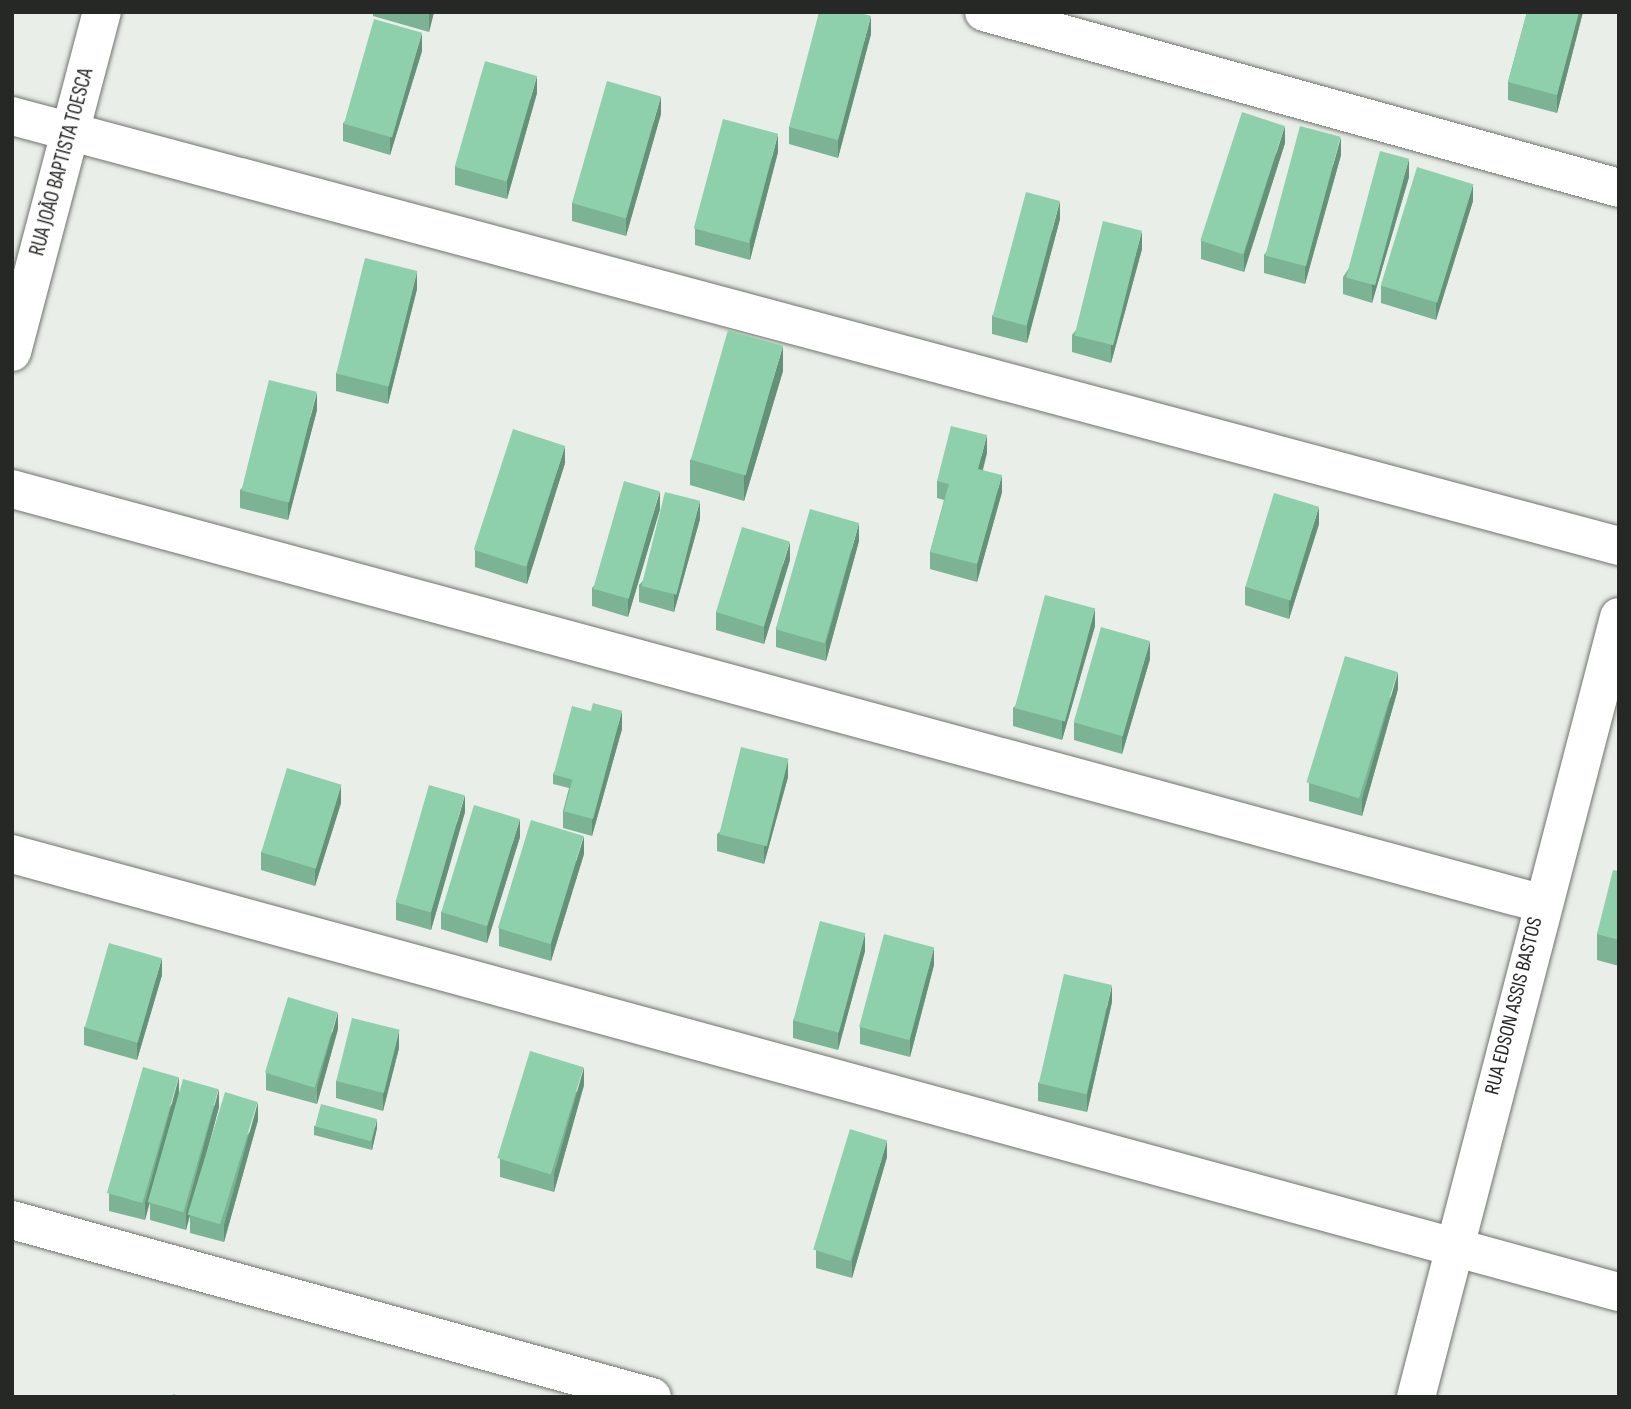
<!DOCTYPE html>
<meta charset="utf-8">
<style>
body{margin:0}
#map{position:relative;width:1631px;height:1409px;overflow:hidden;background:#e9eee8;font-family:"Sofia Sans Condensed",sans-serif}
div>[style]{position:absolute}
.roads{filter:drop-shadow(0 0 2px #6f746e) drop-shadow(0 0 2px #6f746e)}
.minor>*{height:38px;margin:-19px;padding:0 19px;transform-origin:19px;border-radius:19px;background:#fff}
.wall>*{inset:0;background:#7bb394}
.shaded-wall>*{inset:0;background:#649278}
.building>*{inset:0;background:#8fd0ac;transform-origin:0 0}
span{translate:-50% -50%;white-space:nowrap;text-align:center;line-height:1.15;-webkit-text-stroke:5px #fff;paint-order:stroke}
.street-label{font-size:21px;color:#262825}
.frame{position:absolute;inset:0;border:14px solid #262825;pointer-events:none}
</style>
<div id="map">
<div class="roads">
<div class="minor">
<div style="left:984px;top:12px;width:659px;rotate:15.49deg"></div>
<div style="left:12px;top:116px;width:1664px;rotate:14.98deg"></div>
<div style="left:12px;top:352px;width:352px;rotate:-75.2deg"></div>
<div style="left:12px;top:489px;width:1583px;rotate:15.16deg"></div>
<div style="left:12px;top:854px;width:1666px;rotate:15.25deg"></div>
<div style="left:12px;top:1220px;width:664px;rotate:15.46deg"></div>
<div style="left:1416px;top:1397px;width:806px;rotate:-75.41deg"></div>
</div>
</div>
<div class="wall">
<div style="clip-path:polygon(373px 12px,434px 12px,429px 32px,373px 16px)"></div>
<div style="clip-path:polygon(1527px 12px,1583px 12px,1557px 113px,1508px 100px,1508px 82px)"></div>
<div style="clip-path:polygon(871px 34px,838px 158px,789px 144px,789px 127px)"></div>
<div style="clip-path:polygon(422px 51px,390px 155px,343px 141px,343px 123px)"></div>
<div style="clip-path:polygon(537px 93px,507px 199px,455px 185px,455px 167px)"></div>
<div style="clip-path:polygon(661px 114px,626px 236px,572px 221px,572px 203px)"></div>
<div style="clip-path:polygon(1285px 143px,1244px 272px,1201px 259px,1201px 241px)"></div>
<div style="clip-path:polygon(778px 152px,750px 260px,695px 245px,695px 228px)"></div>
<div style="clip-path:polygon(1341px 155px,1305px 284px,1264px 273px,1264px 255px)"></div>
<div style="clip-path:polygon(1409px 177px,1372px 303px,1343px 294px,1343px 277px)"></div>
<div style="clip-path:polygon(1473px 201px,1436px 320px,1381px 303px,1381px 286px)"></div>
<div style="clip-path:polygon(1060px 219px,1027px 343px,992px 334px,992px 316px)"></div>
<div style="clip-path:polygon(1142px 249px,1111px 363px,1072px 352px,1072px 335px)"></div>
<div style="clip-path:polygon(417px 289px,388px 404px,336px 391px,336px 373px)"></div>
<div style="clip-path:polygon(783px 371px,744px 501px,690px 485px,690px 460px)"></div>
<div style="clip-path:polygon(317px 410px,288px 520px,240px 508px,240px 490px)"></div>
<div style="clip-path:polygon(987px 453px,983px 470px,1002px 492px,977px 582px,930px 569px,930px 552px,944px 500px,937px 498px,937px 481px)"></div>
<div style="clip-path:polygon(565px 463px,527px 584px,475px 567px,475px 550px)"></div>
<div style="clip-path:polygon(660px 509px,628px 617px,592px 606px,592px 588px)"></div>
<div style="clip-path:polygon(700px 519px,674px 612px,639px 602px,639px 585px)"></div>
<div style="clip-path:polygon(1319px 524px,1289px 619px,1245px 605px,1245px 587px)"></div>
<div style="clip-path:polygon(859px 541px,826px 661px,776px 647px,776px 629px)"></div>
<div style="clip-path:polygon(790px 560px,764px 644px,716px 630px,716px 612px)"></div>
<div style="clip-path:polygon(1095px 626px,1062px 740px,1013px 726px,1013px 708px)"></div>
<div style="clip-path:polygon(1150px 659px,1122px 754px,1074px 740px,1074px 722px)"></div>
<div style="clip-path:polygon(1398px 689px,1362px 816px,1309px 801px,1309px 783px)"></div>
<div style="clip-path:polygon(591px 711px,622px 729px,592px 836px,563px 828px,563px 811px,569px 788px,553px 784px,553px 774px)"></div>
<div style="clip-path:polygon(788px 777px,764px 864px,717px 851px,717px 834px)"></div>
<div style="clip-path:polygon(341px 803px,315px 886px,261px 870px,261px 852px)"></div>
<div style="clip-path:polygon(465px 812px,431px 930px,396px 920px,396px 902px)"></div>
<div style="clip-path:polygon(520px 837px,487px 943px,441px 929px,441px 912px)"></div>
<div style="clip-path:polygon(584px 854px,551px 961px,499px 946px,499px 928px)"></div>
<div style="clip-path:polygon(1619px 871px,1619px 966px,1597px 960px,1597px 934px)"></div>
<div style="clip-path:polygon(865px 951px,838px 1050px,793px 1038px,793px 1020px)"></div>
<div style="clip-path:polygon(934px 965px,910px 1057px,860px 1044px,860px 1027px)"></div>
<div style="clip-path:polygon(162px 975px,137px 1060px,84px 1045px,84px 1027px)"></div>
<div style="clip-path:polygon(1112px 1002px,1087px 1112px,1038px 1101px,1038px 1083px)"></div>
<div style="clip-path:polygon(338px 1029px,317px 1104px,266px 1090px,266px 1073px)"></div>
<div style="clip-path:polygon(399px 1048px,383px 1111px,336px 1098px,336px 1081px)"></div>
<div style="clip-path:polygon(584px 1085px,554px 1192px,500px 1177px,500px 1159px)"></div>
<div style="clip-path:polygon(179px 1094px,219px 1107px,186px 1230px,150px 1220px,150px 1203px,175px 1109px,145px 1220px,109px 1211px,109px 1193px)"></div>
<div style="clip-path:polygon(258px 1120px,224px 1242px,190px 1233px,190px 1215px)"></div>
<div style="clip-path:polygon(314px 1126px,377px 1128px,372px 1150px,314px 1135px)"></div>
<div style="clip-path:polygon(887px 1157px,852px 1278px,816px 1268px,816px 1250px)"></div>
</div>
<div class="shaded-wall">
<div style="clip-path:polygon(429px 12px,434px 12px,429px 32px)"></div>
<div style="clip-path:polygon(1579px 12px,1583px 12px,1557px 113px,1557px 95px)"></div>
<div style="clip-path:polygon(871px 16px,871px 34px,838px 158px,838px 140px)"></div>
<div style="clip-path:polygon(422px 33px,422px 51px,390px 155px,390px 137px)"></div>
<div style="clip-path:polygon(537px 76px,537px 93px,507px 199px,507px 181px)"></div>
<div style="clip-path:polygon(661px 96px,661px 114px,626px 236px,626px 219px)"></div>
<div style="clip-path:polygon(1285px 126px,1285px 143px,1244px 272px,1244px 254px)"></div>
<div style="clip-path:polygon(778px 134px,778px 152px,750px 260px,750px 242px)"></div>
<div style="clip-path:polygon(1341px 137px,1341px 155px,1305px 284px,1305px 266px)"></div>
<div style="clip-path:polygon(1409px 159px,1409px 177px,1372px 303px,1372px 285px)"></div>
<div style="clip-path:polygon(1473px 184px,1473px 201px,1436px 320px,1436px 302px)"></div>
<div style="clip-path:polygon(1060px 201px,1060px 219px,1027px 343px,1027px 325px)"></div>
<div style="clip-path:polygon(1142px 231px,1142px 249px,1111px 363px,1111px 345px)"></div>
<div style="clip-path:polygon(417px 271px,417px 289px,388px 404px,388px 386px)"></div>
<div style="clip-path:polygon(783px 346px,783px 371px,744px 501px,744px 476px)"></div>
<div style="clip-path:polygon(317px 392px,317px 410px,288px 520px,288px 503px)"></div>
<div style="clip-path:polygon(987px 435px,987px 453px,978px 486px,978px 469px)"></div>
<div style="clip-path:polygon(565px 446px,565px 463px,527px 584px,527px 566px)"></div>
<div style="clip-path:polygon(1002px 475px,1002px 492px,977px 582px,977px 564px)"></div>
<div style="clip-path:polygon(660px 491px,660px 509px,628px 617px,628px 599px)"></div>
<div style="clip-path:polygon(700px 501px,700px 519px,674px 612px,674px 594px)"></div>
<div style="clip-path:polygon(1319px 507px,1319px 524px,1289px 619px,1289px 601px)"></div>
<div style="clip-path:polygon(859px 523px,859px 541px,826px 661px,826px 643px)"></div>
<div style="clip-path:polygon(790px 542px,790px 560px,764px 644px,764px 626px)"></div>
<div style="clip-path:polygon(1095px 608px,1095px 626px,1062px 740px,1062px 722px)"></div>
<div style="clip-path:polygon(1150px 641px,1150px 659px,1122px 754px,1122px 736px)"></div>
<div style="clip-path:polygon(1398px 672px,1398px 689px,1362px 816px,1362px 799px)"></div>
<div style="clip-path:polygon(622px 711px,622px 729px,592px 836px,592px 819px)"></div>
<div style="clip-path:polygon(788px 759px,788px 777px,764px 864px,764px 847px)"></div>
<div style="clip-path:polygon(341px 785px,341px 803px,315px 886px,315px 868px)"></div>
<div style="clip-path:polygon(465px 795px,465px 812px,431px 930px,431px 912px)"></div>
<div style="clip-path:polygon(520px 819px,520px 837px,487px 943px,487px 925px)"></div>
<div style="clip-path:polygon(584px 836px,584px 854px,551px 961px,551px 943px)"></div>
<div style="clip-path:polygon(865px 933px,865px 951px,838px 1050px,838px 1032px)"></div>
<div style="clip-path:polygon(934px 947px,934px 965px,910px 1057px,910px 1039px)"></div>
<div style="clip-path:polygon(162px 958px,162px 975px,137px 1060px,137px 1042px)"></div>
<div style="clip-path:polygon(1112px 985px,1112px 1002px,1087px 1112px,1087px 1095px)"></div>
<div style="clip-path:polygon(338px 1012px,338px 1029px,317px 1104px,317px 1087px)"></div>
<div style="clip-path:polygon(399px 1030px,399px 1048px,383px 1111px,383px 1093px)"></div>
<div style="clip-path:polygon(584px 1067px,584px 1085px,554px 1192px,554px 1174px)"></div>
<div style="clip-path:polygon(179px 1077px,179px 1094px,145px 1220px,145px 1203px)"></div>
<div style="clip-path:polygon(219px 1089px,219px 1107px,186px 1230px,186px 1212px)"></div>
<div style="clip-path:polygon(258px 1102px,258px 1120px,224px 1242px,224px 1225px)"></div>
<div style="clip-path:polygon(377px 1119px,377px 1128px,372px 1150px,372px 1141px)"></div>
<div style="clip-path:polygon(887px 1140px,887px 1157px,852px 1278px,852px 1260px)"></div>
</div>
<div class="building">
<div style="clip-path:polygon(819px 12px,857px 12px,871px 16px,838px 140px,789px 127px)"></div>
<div style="clip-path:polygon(1527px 12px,1579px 12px,1557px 95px,1508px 82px)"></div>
<div style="left:374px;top:19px;width:50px;height:109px;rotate:16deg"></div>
<div style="left:485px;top:61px;width:54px;height:110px;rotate:16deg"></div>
<div style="left:607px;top:81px;width:56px;height:127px;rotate:16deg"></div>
<div style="left:1242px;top:112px;width:45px;height:135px;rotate:18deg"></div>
<div style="left:723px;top:119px;width:57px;height:113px;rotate:15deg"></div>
<div style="left:1300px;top:126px;width:42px;height:134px;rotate:15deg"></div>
<div style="left:1380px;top:151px;width:30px;height:131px;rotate:15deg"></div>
<div style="left:1417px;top:167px;width:59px;height:124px;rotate:17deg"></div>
<div style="left:1026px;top:192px;width:35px;height:129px;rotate:15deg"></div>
<div style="left:1103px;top:221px;width:40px;height:118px;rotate:14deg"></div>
<div style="left:365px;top:258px;width:54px;height:119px;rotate:14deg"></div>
<div style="left:728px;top:330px;width:57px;height:135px;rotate:16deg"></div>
<div style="left:269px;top:380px;width:49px;height:114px;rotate:14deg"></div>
<div style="clip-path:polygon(951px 426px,987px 435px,978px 469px,1002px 475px,977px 564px,930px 552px,949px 484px,937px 481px)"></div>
<div style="left:513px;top:429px;width:55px;height:127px;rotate:18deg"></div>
<div style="left:624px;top:481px;width:37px;height:112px;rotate:16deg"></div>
<div style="left:665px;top:492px;width:36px;height:97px;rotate:14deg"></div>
<div style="left:1274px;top:493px;width:47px;height:98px;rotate:17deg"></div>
<div style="left:810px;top:509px;width:51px;height:125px;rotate:16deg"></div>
<div style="left:742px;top:527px;width:50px;height:89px;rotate:17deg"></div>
<div style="left:1045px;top:595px;width:52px;height:117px;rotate:15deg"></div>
<div style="left:1101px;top:627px;width:51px;height:99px;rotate:16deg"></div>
<div style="left:1345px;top:656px;width:55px;height:132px;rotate:17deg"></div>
<div style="left:593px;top:703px;width:30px;height:112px;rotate:15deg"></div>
<div style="left:572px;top:706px;width:20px;height:71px;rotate:15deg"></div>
<div style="left:741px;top:747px;width:49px;height:90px;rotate:14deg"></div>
<div style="left:287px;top:768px;width:57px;height:88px;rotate:17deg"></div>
<div style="left:429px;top:785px;width:37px;height:122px;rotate:16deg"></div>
<div style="left:474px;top:805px;width:48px;height:112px;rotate:17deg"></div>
<div style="left:531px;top:820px;width:55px;height:113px;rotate:17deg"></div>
<div style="clip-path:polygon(1613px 870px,1619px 871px,1619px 940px,1597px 934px)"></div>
<div style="left:820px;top:921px;width:47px;height:103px;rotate:15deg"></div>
<div style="left:884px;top:934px;width:52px;height:96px;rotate:15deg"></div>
<div style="left:109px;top:943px;width:55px;height:88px;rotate:16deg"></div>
<div style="left:1064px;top:974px;width:49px;height:112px;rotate:13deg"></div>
<div style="left:288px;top:997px;width:52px;height:79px;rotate:17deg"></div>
<div style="left:352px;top:1018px;width:49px;height:65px;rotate:14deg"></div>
<div style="left:530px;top:1051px;width:56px;height:112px;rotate:17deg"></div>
<div style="left:143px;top:1067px;width:37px;height:131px;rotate:16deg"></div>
<div style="left:183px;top:1079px;width:37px;height:128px;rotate:16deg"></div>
<div style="left:225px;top:1092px;width:34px;height:128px;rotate:17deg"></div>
<div style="left:321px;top:1104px;width:58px;height:23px;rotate:15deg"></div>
<div style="left:850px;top:1129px;width:39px;height:126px;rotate:17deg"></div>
<div style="clip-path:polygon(173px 1394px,185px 1397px,172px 1397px)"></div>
</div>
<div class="street-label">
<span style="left:62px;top:162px;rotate:-75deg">RUA JOÃO BAPTISTA TOESCA</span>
<span style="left:1514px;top:1006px;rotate:-76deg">RUA EDSON ASSIS BASTOS</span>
</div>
<div class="frame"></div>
</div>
